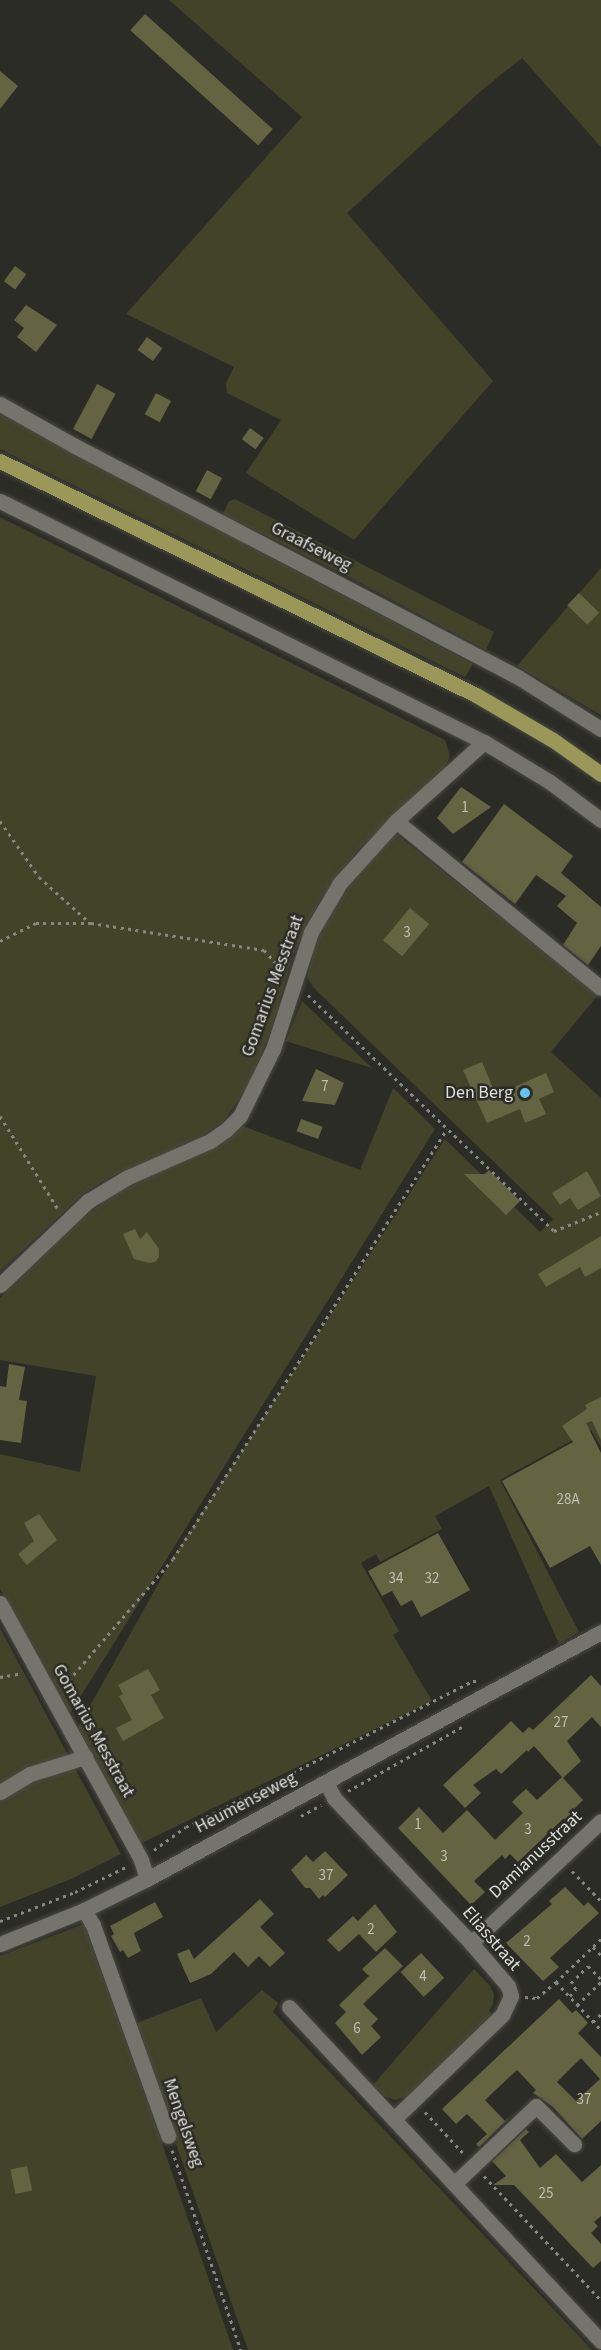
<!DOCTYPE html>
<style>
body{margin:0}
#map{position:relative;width:601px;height:2350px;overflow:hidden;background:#2c2c26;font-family:"Source Sans 3",sans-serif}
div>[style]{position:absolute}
.green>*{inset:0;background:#43432a}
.building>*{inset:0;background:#646342;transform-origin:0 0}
.path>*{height:3px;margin-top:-1.5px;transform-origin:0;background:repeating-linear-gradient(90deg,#878783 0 3px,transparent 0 7.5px)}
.roads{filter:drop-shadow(0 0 2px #494944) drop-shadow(0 0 2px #494944)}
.minor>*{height:15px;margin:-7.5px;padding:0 7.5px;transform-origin:7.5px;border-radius:7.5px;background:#74746d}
.major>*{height:15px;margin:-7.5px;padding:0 7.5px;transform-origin:7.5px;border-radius:7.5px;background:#9a9759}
.dots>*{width:16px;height:16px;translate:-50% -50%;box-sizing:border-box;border:3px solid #2c2c26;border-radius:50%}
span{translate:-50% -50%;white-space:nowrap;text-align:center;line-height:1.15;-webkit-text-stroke:5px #2c2c26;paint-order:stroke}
.number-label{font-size:15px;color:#c0bfb5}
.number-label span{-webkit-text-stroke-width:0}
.street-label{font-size:18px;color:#dededb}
.poi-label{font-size:18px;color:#dededb}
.right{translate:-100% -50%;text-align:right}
</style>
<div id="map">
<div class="green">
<div style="clip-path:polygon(169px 0,601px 0,601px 147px,522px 58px,482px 90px,347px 213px,493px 381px,354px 540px,246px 473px,281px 420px,227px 393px,226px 383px,234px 367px,126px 314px,302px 117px)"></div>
<div style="clip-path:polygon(0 412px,43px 437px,473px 664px,465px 677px,0 449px)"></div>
<div style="clip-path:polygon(235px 499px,494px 632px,486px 650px,355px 580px,223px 514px,229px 501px)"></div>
<div style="clip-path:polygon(0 517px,445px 740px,450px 756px,445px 768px,357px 851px,321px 898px,292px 957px,274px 1021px,260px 1058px,247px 1087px,223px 1122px,197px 1139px,108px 1178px,84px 1193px,0 1271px)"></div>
<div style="clip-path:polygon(601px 568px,601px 715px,517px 666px)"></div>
<div style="clip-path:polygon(396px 834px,598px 995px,551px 1052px,601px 1098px,601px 1447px,591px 1430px,500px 1480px,579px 1632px,559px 1644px,489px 1486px,435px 1516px,442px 1529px,380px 1562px,376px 1554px,361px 1563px,399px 1631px,393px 1635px,432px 1701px,140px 1844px,77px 1729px,175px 1554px,445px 1139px,540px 1232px,553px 1219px,313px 987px,307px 977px,317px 939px,326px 919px,359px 872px)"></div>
<div style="clip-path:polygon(302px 1001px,372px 1068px,286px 1041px)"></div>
<div style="clip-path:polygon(393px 1088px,435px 1129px,69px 1715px,0 1589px,0 1454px,80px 1472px,96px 1376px,0 1360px,0 1298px,72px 1227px,111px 1196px,129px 1185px,211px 1149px,230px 1138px,243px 1126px,360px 1170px)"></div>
<div style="clip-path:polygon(0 1628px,121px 1854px,71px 1879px,0 1907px)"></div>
<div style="clip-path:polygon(84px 1924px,159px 2135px,233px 2350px,0 2350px,0 1956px)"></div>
<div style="clip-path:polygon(474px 1969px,490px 1986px,494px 1994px,493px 2004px,489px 2011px,492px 2014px,406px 2097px,395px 2100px,384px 2096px,373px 2085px)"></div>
<div style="clip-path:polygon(262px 1990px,278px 2003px,273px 2012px,592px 2350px,248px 2350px,134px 2024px,201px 1998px,216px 2032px)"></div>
</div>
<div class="building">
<div style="left:145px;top:14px;width:172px;height:22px;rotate:42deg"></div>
<div style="clip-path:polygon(0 71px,18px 86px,0 109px)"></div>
<div style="left:15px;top:266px;width:14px;height:19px;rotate:36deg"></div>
<div style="clip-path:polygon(26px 305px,57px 325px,36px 352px,17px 337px,24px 328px,14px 320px)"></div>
<div style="left:147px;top:337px;width:19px;height:16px;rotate:36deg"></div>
<div style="left:97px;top:384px;width:21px;height:51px;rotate:28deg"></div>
<div style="left:156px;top:393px;width:17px;height:24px;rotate:28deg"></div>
<div style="left:250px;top:428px;width:17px;height:14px;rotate:36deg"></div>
<div style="left:207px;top:470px;width:17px;height:24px;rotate:28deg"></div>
<div style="left:579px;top:593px;width:28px;height:17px;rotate:44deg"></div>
<div style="clip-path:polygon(461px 787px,491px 807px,453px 834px,437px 818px)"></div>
<div style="clip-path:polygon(504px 804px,573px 856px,561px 873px,601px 907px,601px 946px,588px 965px,563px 945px,577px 923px,557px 906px,566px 896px,536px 875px,515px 904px,462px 862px)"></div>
<div style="left:410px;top:908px;width:25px;height:42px;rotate:40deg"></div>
<div style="clip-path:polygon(482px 1062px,496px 1095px,546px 1073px,554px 1092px,539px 1099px,546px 1114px,525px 1123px,520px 1109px,487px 1123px,463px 1070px)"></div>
<div style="clip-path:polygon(316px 1069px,344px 1083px,335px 1105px,302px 1101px)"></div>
<div style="left:301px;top:1119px;width:23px;height:13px;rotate:20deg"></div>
<div style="clip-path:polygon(489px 1170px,520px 1201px,506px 1215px,464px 1174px,485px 1174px)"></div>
<div style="clip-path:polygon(587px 1171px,601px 1196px,578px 1210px,570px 1198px,560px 1205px,552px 1193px)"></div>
<div style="clip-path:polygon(135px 1229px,140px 1239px,147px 1232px,159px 1249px,159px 1257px,155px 1262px,149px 1263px,134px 1259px,123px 1234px)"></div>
<div style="clip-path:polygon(601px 1236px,601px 1268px,585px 1277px,580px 1267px,546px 1287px,538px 1274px)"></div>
<div style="clip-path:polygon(9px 1364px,25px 1367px,19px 1400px,27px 1401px,21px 1443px,0 1440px,0 1386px,6px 1387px)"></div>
<div style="clip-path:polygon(601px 1397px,601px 1440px,592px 1421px,586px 1423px,601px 1453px,601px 1565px,590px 1546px,550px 1568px,502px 1481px,573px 1442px,562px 1426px,587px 1409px,585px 1405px)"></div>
<div style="clip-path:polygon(39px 1514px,57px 1540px,27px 1565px,18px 1554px,34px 1541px,24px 1523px)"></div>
<div style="clip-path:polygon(438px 1533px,470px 1590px,421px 1617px,412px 1600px,401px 1606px,392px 1591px,382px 1596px,368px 1571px)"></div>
<div style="clip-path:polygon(148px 1669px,160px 1690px,151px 1695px,164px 1718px,123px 1741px,116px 1728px,132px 1720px,119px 1696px,123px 1694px,118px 1685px)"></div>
<div style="clip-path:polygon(591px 1675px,601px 1686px,601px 1727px,592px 1717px,567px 1741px,581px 1761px,563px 1778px,583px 1800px,571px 1812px,576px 1817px,563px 1819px,518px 1862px,510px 1854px,505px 1859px,502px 1855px,474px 1881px,485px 1892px,471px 1905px,398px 1828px,419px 1807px,443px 1833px,467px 1810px,495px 1840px,523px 1813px,512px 1802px,518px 1796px,526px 1789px,537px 1800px,562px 1777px,534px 1746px,528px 1752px,527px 1750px,501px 1774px,496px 1769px,473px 1785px,481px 1793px,465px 1808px,443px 1785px,511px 1721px,523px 1733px,529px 1727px,533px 1730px)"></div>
<div style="clip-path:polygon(325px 1851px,348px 1875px,325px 1897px,323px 1895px,319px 1899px,310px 1888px,305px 1888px,291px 1870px,306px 1855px,313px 1862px)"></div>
<div style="clip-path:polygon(565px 1887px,584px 1906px,588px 1902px,599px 1913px,550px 1958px,559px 1967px,543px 1981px,506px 1943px,552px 1904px,549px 1901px)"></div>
<div style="clip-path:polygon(260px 1899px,274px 1914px,260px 1927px,285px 1953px,270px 1967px,259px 1956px,248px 1967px,234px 1952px,211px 1974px,190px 1983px,177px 1954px,189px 1949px,194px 1959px)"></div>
<div style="clip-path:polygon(155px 1902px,163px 1917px,134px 1933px,141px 1951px,128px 1958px,123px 1950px,120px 1952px,111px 1936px,114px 1934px,110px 1926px)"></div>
<div style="clip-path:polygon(375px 1904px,397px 1932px,376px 1952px,359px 1934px,339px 1952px,327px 1940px,353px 1916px,358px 1921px)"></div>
<div style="clip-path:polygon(385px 1948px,403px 1966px,363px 2004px,378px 2019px,371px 2026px,381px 2037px,362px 2055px,335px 2023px,346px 2012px,339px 2005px,369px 1976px,362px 1969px)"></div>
<div style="left:421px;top:1953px;width:34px;height:28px;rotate:47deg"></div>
<div style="clip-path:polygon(evenodd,559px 1999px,572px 2013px,576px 2010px,588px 2023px,578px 2033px,601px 2057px,601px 2121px,582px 2139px,553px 2107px,533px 2093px,536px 2090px,517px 2070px,485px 2100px,505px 2121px,512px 2115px,479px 2147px,476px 2144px,487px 2134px,467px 2114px,456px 2124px,442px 2109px,559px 1999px,581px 2058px,600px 2079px,576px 2101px,557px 2082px,581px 2058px)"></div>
<div style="clip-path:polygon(526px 2129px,529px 2132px,520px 2140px,540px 2168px,556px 2154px,582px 2182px,601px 2165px,601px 2216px,594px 2222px,598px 2226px,591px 2233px,601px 2244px,601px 2261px,593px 2268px,514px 2185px,493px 2185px,506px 2176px,492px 2161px)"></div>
<div style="left:27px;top:2166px;width:25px;height:17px;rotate:78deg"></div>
</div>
<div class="path">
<div style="left:0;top:821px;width:68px;rotate:55.1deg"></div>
<div style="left:39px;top:877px;width:67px;rotate:42deg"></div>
<div style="left:0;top:941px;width:40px;rotate:-26.6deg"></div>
<div style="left:36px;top:923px;width:55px"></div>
<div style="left:91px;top:923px;width:175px;rotate:8.9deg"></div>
<div style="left:264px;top:950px;width:27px;rotate:48deg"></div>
<div style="left:308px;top:995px;width:341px;rotate:43.8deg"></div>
<div style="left:554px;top:1231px;width:51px;rotate:-22deg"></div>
<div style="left:0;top:1116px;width:110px;rotate:58.1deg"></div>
<div style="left:0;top:1677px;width:22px;rotate:-10deg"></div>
<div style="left:64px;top:1686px;width:167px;rotate:-49.4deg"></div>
<div style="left:173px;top:1559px;width:510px;rotate:-57.49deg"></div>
<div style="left:348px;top:1791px;width:134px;rotate:-29.4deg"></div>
<div style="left:301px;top:1816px;width:23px;rotate:-29deg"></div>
<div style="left:154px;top:1850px;width:39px;rotate:-36deg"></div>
<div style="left:186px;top:1827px;width:322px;rotate:-27deg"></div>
<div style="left:473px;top:1681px;width:4px"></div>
<div style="left:572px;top:1871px;width:42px;rotate:46deg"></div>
<div style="left:0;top:1921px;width:80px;rotate:-21.1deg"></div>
<div style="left:75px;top:1892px;width:57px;rotate:-26.1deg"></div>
<div style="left:601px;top:1939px;width:62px;rotate:136.3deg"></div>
<div style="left:556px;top:1982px;width:66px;rotate:46.8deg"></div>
<div style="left:593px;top:1947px;width:11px;rotate:45deg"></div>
<div style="left:570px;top:1996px;width:9px;rotate:-49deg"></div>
<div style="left:576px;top:1989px;width:8px;rotate:-130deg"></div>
<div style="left:571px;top:1983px;width:24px;rotate:-45deg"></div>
<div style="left:588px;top:1966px;width:18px;rotate:45deg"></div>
<div style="left:525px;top:1997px;width:12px;rotate:5deg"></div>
<div style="left:537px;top:1998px;width:25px;rotate:-40deg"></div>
<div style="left:577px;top:2005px;width:33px;rotate:-44deg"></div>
<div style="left:593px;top:2022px;width:11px;rotate:-45deg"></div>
<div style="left:425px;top:2112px;width:57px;rotate:47.1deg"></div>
<div style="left:172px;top:2150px;width:212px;rotate:71deg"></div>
<div style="left:484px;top:2176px;width:170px;rotate:46.7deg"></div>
</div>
<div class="roads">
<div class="minor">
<div style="left:0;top:404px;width:84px;rotate:29.3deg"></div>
<div style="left:73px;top:445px;width:502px;rotate:27.54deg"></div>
<div style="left:518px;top:677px;width:98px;rotate:32.1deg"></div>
<div style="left:0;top:501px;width:541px;rotate:26.47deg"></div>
<div style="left:484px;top:742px;width:77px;rotate:31.2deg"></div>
<div style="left:550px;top:782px;width:64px;rotate:36.7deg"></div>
<div style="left:396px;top:821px;width:264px;rotate:39.2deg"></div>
<div style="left:0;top:1285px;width:122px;rotate:-43.7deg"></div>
<div style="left:88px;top:1201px;width:47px;rotate:-31deg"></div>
<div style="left:128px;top:1177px;width:90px;rotate:-23.7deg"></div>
<div style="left:210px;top:1141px;width:19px;rotate:-35deg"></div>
<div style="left:226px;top:1130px;width:20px;rotate:-45deg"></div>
<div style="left:240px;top:1116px;width:75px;rotate:-63.8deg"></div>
<div style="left:273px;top:1049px;width:123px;rotate:-72deg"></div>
<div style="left:311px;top:932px;width:57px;rotate:-59.4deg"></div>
<div style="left:340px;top:883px;width:84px;rotate:-47.9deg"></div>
<div style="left:396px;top:821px;width:118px;rotate:-41.9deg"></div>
<div style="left:0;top:1603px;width:293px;rotate:61.2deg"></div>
<div style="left:141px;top:1860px;width:20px;rotate:72deg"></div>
<div style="left:326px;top:1782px;width:18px;rotate:63deg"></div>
<div style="left:334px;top:1798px;width:199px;rotate:46.6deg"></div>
<div style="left:471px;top:1943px;width:57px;rotate:49.3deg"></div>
<div style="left:508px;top:1986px;width:10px;rotate:73deg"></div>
<div style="left:511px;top:1996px;width:21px;rotate:115deg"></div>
<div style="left:502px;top:2015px;width:150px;rotate:136.1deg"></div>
<div style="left:0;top:1792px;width:35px;rotate:-31deg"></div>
<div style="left:30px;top:1774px;width:58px;rotate:-17.2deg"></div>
<div style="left:84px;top:1910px;width:17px;rotate:59deg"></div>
<div style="left:93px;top:1925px;width:224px;rotate:70.4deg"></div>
<div style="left:471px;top:1943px;width:178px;rotate:-43.2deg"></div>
<div style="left:0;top:1944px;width:91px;rotate:-22deg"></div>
<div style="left:84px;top:1910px;width:70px;rotate:-26.2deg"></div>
<div style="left:147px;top:1879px;width:517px;rotate:-28.55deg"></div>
<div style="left:289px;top:2007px;width:457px;rotate:47deg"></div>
<div style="left:454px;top:2184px;width:113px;rotate:-43.6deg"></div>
<div style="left:536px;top:2106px;width:54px;rotate:45deg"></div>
</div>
<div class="major">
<div style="left:0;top:461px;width:530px;rotate:26.18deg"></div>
<div style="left:476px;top:695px;width:89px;rotate:30.3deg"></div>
<div style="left:553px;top:740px;width:59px;rotate:35.3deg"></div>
</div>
</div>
<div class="dots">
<div style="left:525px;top:1093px;background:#67c4f0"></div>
</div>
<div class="number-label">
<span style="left:465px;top:808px">1</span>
<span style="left:407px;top:933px">3</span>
<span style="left:325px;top:1087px">7</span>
<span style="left:568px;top:1500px">28A</span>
<span style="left:396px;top:1579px">34</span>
<span style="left:432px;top:1579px">32</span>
<span style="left:561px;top:1723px">27</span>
<span style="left:418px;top:1825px">1</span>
<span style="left:528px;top:1830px">3</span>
<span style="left:444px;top:1857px">3</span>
<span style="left:326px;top:1876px">37</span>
<span style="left:371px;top:1930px">2</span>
<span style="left:527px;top:1942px">2</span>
<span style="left:423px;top:1977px">4</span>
<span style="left:357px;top:2029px">6</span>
<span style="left:584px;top:2100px">37</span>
<span style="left:546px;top:2194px">25</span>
</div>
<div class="street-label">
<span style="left:311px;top:547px;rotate:27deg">Graafseweg</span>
<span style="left:273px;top:986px;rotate:-70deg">Gomarius Messtraat</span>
<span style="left:93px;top:1731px;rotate:61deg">Gomarius Messtraat</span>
<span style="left:246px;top:1803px;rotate:-28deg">Heumenseweg</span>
<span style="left:536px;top:1855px;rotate:-43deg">Damianusstraat</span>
<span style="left:491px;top:1939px;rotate:49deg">Eliasstraat</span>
<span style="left:183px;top:2123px;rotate:71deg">Mengelsweg</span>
</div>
<div class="poi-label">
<span class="right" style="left:513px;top:1093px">Den Berg</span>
</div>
</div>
